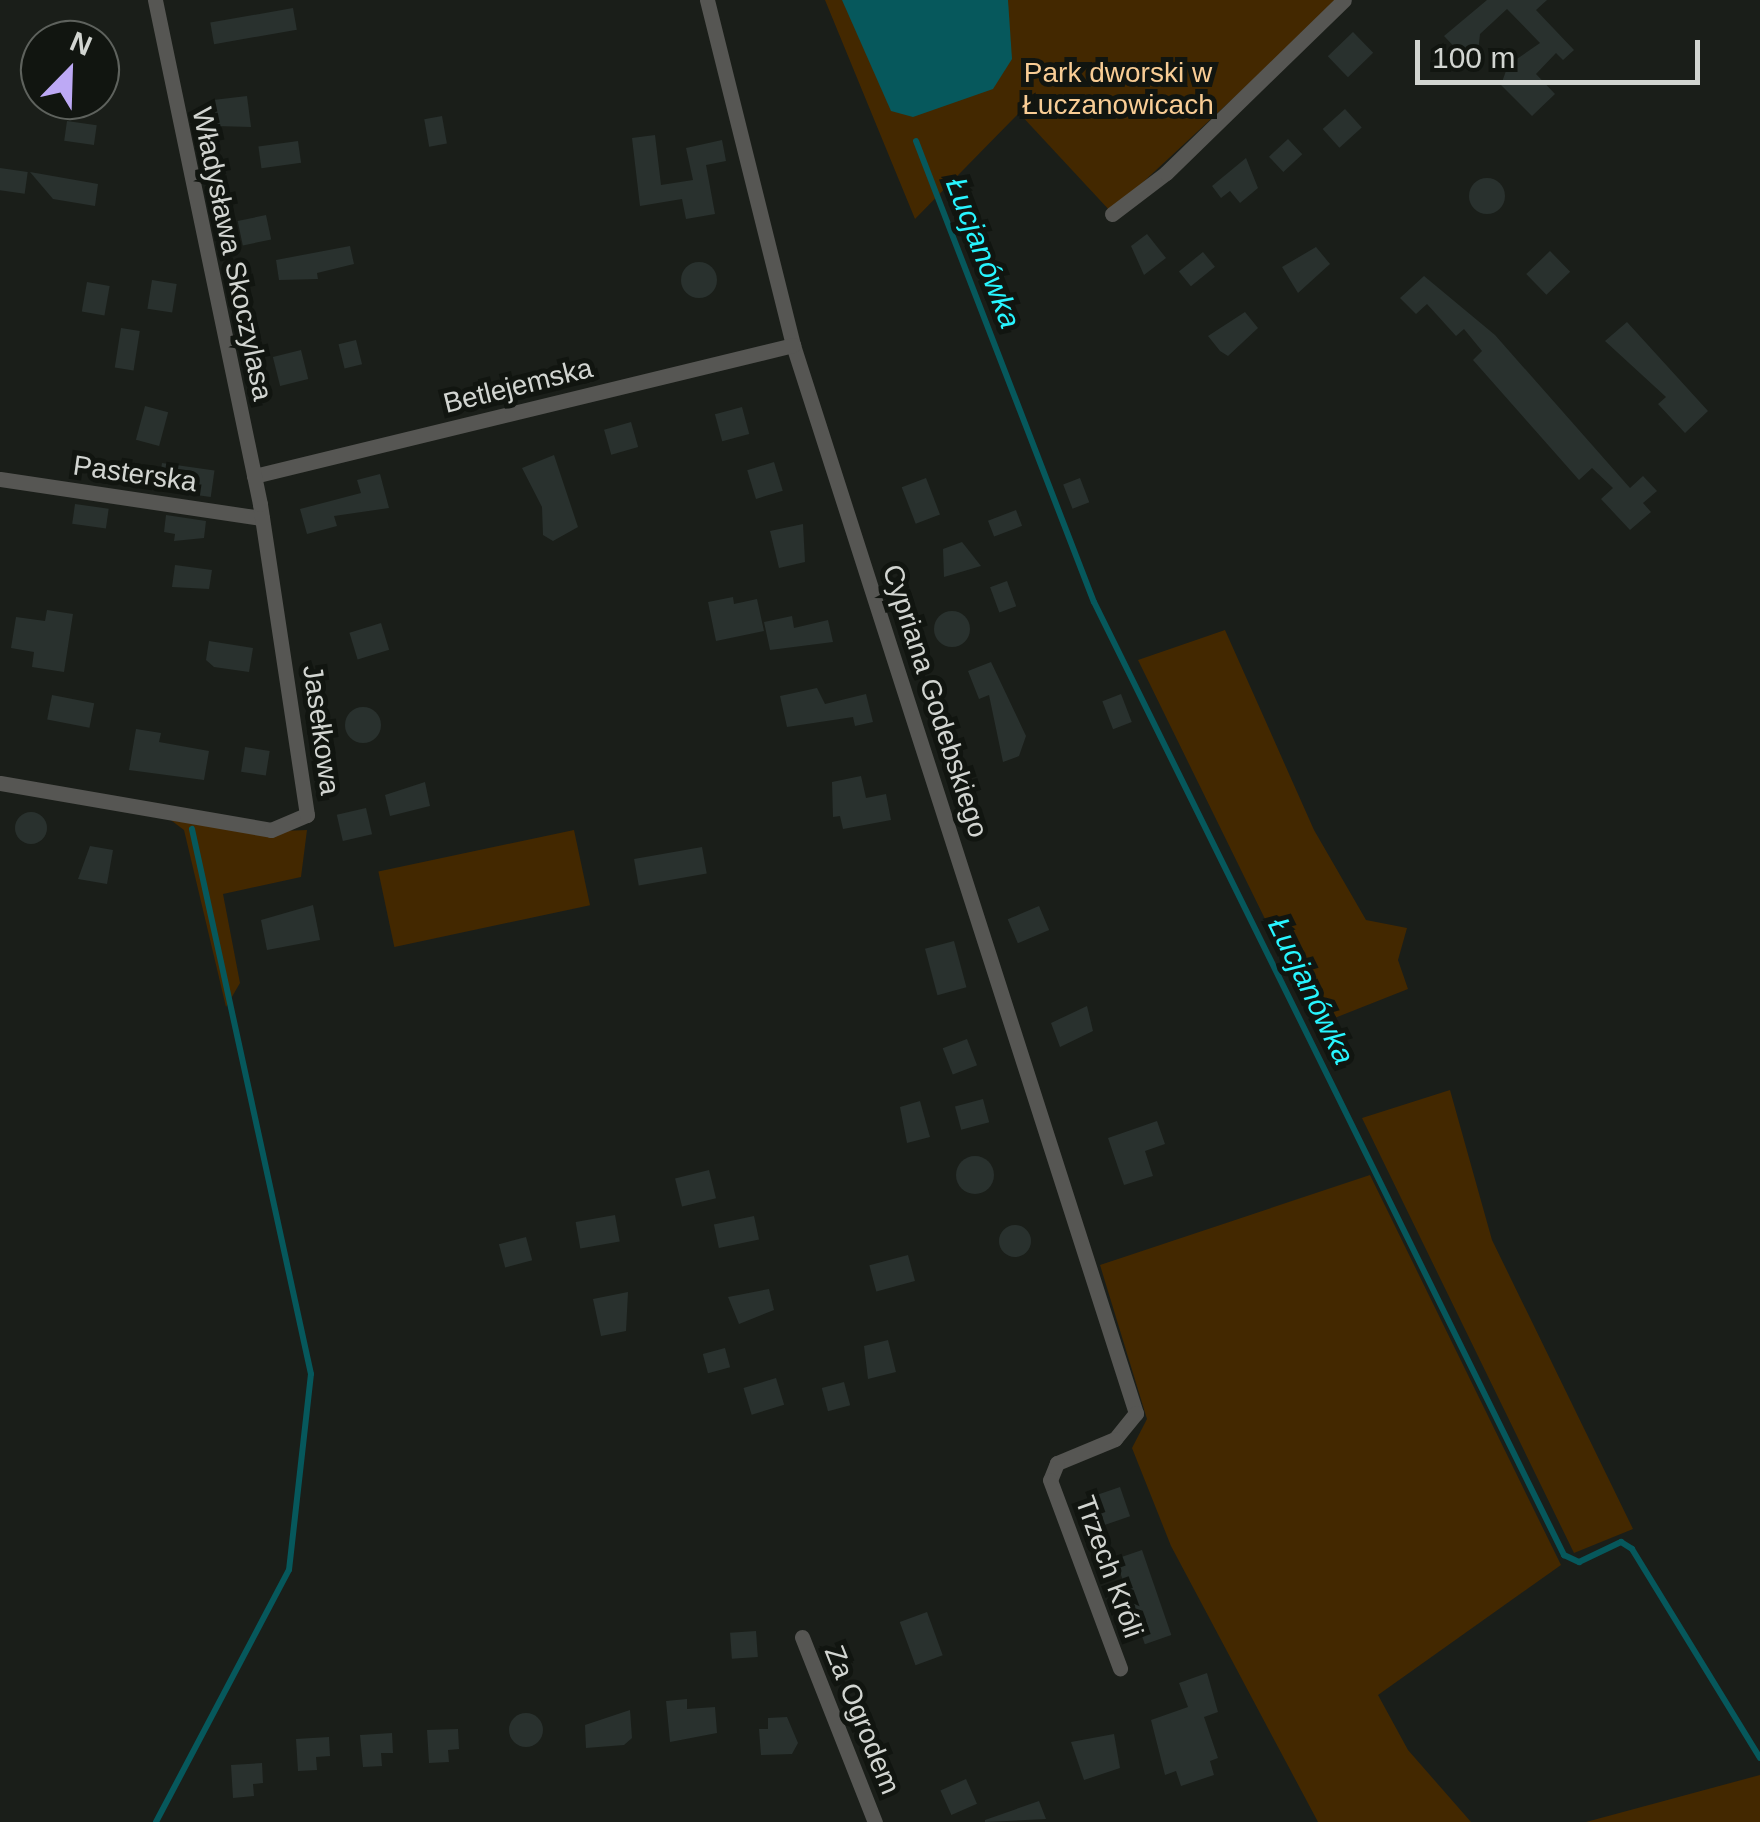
<!DOCTYPE html>
<meta charset="utf-8">
<style>
body{margin:0}
#map{position:relative;width:1760px;height:1822px;overflow:hidden;background:#1a1e19;font-family:Arial,sans-serif}
div>[style]{position:absolute}
.green>*{inset:0;background:#432800;transform-origin:0 0}
.water>*{inset:0;background:#06585c}
.stream>*{height:6px;margin:-3px;padding:0 3px;transform-origin:3px;border-radius:3px;background:#06585c}
.building>*{inset:0;background:#29312e;transform-origin:0 0}
.round{border-radius:50%}
.minor>*{height:15px;margin:-7.5px;padding:0 7.5px;transform-origin:7.5px;border-radius:7.5px;background:#565653}
span{translate:-50% -50%;white-space:nowrap;text-align:center;line-height:1.15;-webkit-text-stroke:10px #111510;paint-order:stroke}
.park-label{font-size:28px;color:#f9cd95}
.street-label{font-size:28px;color:#d2d5d1}
.water-label{font-size:30px;color:#28f5ff;font-style:italic}
.north{position:absolute;left:20px;top:20px;width:100px;height:100px;box-sizing:border-box;background:#111510;border:2px solid #5e625d;border-radius:50%;rotate:23deg;font-size:28px;font-weight:700;line-height:40px;text-align:center;color:#d2d5d1}
.north::after{content:'';display:block;margin:auto;width:35px;height:45px;background:#bda9f5;clip-path:polygon(50% 0,100% 100%,50% 72%,0 100%)}
.scale{position:absolute;left:1415px;top:40px;width:285px;height:45px;box-sizing:border-box;border:5px solid #d2d5d1;border-top:0;padding-left:12px;font-size:30px;line-height:35px;white-space:nowrap;color:#d2d5d1;-webkit-text-stroke:8px #111510;paint-order:stroke}
</style>
<div id="map">
<div class="green">
<div style="clip-path:polygon(825px 0,1339px 0,1111px 212px,1019px 113px,915px 219px)"></div>
<div style="clip-path:polygon(1225px 630px,1314px 830px,1366px 920px,1407px 928px,1398px 960px,1408px 989px,1317px 1025px,1138px 660px)"></div>
<div style="clip-path:polygon(164px 815px,256px 832px,307px 830px,301px 877px,223px 894px,240px 983px,226px 1007px,184px 830px)"></div>
<div style="left:574px;top:830px;width:77px;height:200px;rotate:78deg"></div>
<div style="clip-path:polygon(1450px 1090px,1492px 1240px,1633px 1529px,1574px 1553px,1362px 1118px)"></div>
<div style="clip-path:polygon(1370px 1175px,1561px 1565px,1378px 1695px,1408px 1750px,1471px 1822px,1318px 1822px,1171px 1546px,1132px 1448px,1147px 1419px,1100px 1265px)"></div>
<div style="clip-path:polygon(1760px 1775px,1760px 1822px,1586px 1822px)"></div>
</div>
<div class="water">
<div style="clip-path:polygon(842px 0,1008px 0,1012px 59px,993px 89px,913px 117px,891px 111px)"></div>
</div>
<div class="stream">
<div style="left:916px;top:141px;width:494px;rotate:68.9deg"></div>
<div style="left:1094px;top:602px;width:1063px;rotate:63.75deg"></div>
<div style="left:1564px;top:1555px;width:17px;rotate:25deg"></div>
<div style="left:1579px;top:1562px;width:47px;rotate:-25.5deg"></div>
<div style="left:1621px;top:1542px;width:13px;rotate:32deg"></div>
<div style="left:1632px;top:1549px;width:245px;rotate:58.5deg"></div>
<div style="left:156px;top:1822px;width:285px;rotate:-62.2deg"></div>
<div style="left:289px;top:1570px;width:197px;rotate:-83.6deg"></div>
<div style="left:311px;top:1374px;width:558px;rotate:-102.32deg"></div>
</div>
<div class="building">
<div style="clip-path:polygon(1487px 0,1547px 0,1536px 10px,1574px 50px,1563px 60px,1556px 53px,1536px 74px,1555px 94px,1532px 116px,1501px 85px,1508px 65px,1540px 43px,1507px 9px,1480px 34px,1478px 52px,1463px 56px,1444px 36px)"></div>
<div style="left:293px;top:8px;width:22px;height:84px;rotate:80deg"></div>
<div style="left:1353px;top:32px;width:29px;height:35px;rotate:46deg"></div>
<div style="clip-path:polygon(247px 96px,251px 127px,216px 126px,213px 100px)"></div>
<div style="left:1345px;top:109px;width:25px;height:30px;rotate:48deg"></div>
<div style="left:442px;top:116px;width:28px;height:18px;rotate:80deg"></div>
<div style="left:67px;top:121px;width:30px;height:20px;rotate:8deg"></div>
<div style="clip-path:polygon(655px 135px,661px 185px,693px 180px,686px 148px,722px 140px,726px 161px,706px 165px,715px 214px,686px 219px,682px 199px,640px 206px,632px 138px)"></div>
<div style="left:1288px;top:139px;width:21px;height:26px;rotate:47deg"></div>
<div style="left:298px;top:141px;width:22px;height:40px;rotate:82deg"></div>
<div style="clip-path:polygon(1246px 158px,1258px 188px,1240px 203px,1230px 191px,1221px 198px,1212px 186px)"></div>
<div style="left:0;top:168px;width:28px;height:22px;rotate:8deg"></div>
<div style="clip-path:polygon(30px 172px,98px 184px,95px 206px,53px 199px)"></div>
<div class="round" style="left:1469px;top:178px;width:36px;height:36px"></div>
<div style="left:266px;top:215px;width:25px;height:29px;rotate:78deg"></div>
<div style="clip-path:polygon(1147px 234px,1166px 258px,1144px 275px,1131px 246px)"></div>
<div style="clip-path:polygon(350px 246px,354px 264px,317px 273px,318px 279px,279px 280px,276px 260px)"></div>
<div style="clip-path:polygon(1316px 247px,1330px 264px,1298px 293px,1282px 267px)"></div>
<div style="left:1550px;top:251px;width:29px;height:33px;rotate:46deg"></div>
<div style="left:1203px;top:252px;width:19px;height:31px;rotate:51deg"></div>
<div class="round" style="left:681px;top:262px;width:36px;height:36px"></div>
<div style="clip-path:polygon(1424px 276px,1495px 335px,1630px 488px,1643px 476px,1657px 491px,1643px 503px,1651px 512px,1630px 530px,1601px 499px,1613px 488px,1592px 468px,1579px 480px,1473px 360px,1482px 351px,1464px 329px,1456px 336px,1427px 304px,1416px 314px,1400px 298px)"></div>
<div style="left:152px;top:280px;width:25px;height:29px;rotate:9deg"></div>
<div style="left:87px;top:282px;width:23px;height:30px;rotate:10deg"></div>
<div style="clip-path:polygon(1245px 312px,1258px 328px,1228px 356px,1220px 351px,1208px 336px)"></div>
<div style="clip-path:polygon(1627px 322px,1708px 411px,1685px 433px,1658px 404px,1666px 397px,1605px 341px)"></div>
<div style="left:121px;top:328px;width:19px;height:40px;rotate:9deg"></div>
<div style="left:356px;top:340px;width:25px;height:18px;rotate:76deg"></div>
<div style="left:301px;top:350px;width:30px;height:29px;rotate:76deg"></div>
<div style="left:145px;top:406px;width:24px;height:35px;rotate:15deg"></div>
<div style="left:742px;top:407px;width:28px;height:28px;rotate:75deg"></div>
<div style="left:631px;top:422px;width:26px;height:28px;rotate:74deg"></div>
<div style="clip-path:polygon(554px 455px,578px 527px,553px 541px,543px 535px,542px 507px,522px 468px)"></div>
<div style="left:774px;top:462px;width:30px;height:28px;rotate:73deg"></div>
<div style="left:162px;top:463px;width:53px;height:27px;rotate:8deg"></div>
<div style="clip-path:polygon(380px 474px,389px 508px,334px 516px,337px 526px,307px 534px,300px 509px,361px 493px,357px 480px)"></div>
<div style="left:926px;top:478px;width:39px;height:26px;rotate:69deg"></div>
<div style="left:1080px;top:478px;width:26px;height:18px;rotate:69deg"></div>
<div style="left:75px;top:504px;width:34px;height:20px;rotate:8deg"></div>
<div style="left:1016px;top:510px;width:17px;height:30px;rotate:69deg"></div>
<div style="clip-path:polygon(166px 515px,206px 521px,204px 538px,174px 541px,175px 534px,164px 532px)"></div>
<div style="clip-path:polygon(803px 524px,805px 562px,779px 568px,770px 531px)"></div>
<div style="clip-path:polygon(962px 542px,981px 566px,944px 577px,943px 549px)"></div>
<div style="clip-path:polygon(175px 565px,212px 570px,209px 589px,172px 587px)"></div>
<div style="left:1007px;top:581px;width:27px;height:18px;rotate:70deg"></div>
<div style="clip-path:polygon(733px 597px,734px 604px,757px 599px,764px 631px,716px 641px,708px 602px)"></div>
<div style="clip-path:polygon(47px 610px,73px 614px,64px 672px,32px 667px,34px 652px,11px 648px,16px 617px,45px 621px)"></div>
<div class="round" style="left:934px;top:611px;width:36px;height:36px"></div>
<div style="clip-path:polygon(792px 616px,794px 628px,828px 620px,833px 642px,770px 650px,764px 622px)"></div>
<div style="left:381px;top:623px;width:28px;height:33px;rotate:73deg"></div>
<div style="clip-path:polygon(209px 641px,253px 648px,249px 672px,214px 667px,206px 660px)"></div>
<div style="clip-path:polygon(991px 662px,1026px 736px,1019px 756px,1003px 762px,989px 695px,979px 699px,968px 671px)"></div>
<div style="clip-path:polygon(817px 688px,825px 704px,866px 694px,873px 722px,855px 726px,853px 717px,787px 727px,780px 696px)"></div>
<div style="left:1121px;top:694px;width:30px;height:20px;rotate:69deg"></div>
<div style="left:52px;top:695px;width:43px;height:25px;rotate:11deg"></div>
<div class="round" style="left:345px;top:707px;width:36px;height:36px"></div>
<div style="clip-path:polygon(136px 729px,161px 733px,159px 742px,209px 751px,204px 780px,129px 770px)"></div>
<div style="left:245px;top:747px;width:25px;height:25px;rotate:9deg"></div>
<div style="clip-path:polygon(861px 776px,866px 798px,886px 794px,891px 820px,843px 829px,840px 816px,833px 817px,832px 782px)"></div>
<div style="clip-path:polygon(425px 782px,430px 806px,390px 816px,385px 795px)"></div>
<div style="left:366px;top:808px;width:27px;height:30px;rotate:77deg"></div>
<div class="round" style="left:15px;top:812px;width:32px;height:32px"></div>
<div style="clip-path:polygon(90px 846px,113px 850px,107px 884px,78px 879px)"></div>
<div style="left:702px;top:847px;width:27px;height:69px;rotate:80deg"></div>
<div style="clip-path:polygon(313px 905px,320px 940px,267px 950px,261px 920px)"></div>
<div style="left:1039px;top:906px;width:26px;height:34px;rotate:67deg"></div>
<div style="left:954px;top:941px;width:48px;height:30px;rotate:75deg"></div>
<div style="clip-path:polygon(1087px 1006px,1093px 1031px,1060px 1047px,1051px 1023px)"></div>
<div style="left:967px;top:1039px;width:28px;height:26px;rotate:69deg"></div>
<div style="left:983px;top:1099px;width:24px;height:29px;rotate:75deg"></div>
<div style="clip-path:polygon(920px 1101px,930px 1137px,907px 1143px,900px 1107px)"></div>
<div style="clip-path:polygon(1157px 1121px,1165px 1144px,1145px 1151px,1153px 1176px,1124px 1185px,1108px 1138px)"></div>
<div class="round" style="left:956px;top:1156px;width:38px;height:38px"></div>
<div style="left:709px;top:1170px;width:29px;height:35px;rotate:76deg"></div>
<div style="left:615px;top:1215px;width:27px;height:40px;rotate:80deg"></div>
<div style="left:754px;top:1216px;width:24px;height:41px;rotate:78deg"></div>
<div class="round" style="left:999px;top:1225px;width:32px;height:32px"></div>
<div style="left:526px;top:1237px;width:24px;height:28px;rotate:75deg"></div>
<div style="left:908px;top:1255px;width:27px;height:40px;rotate:75deg"></div>
<div style="clip-path:polygon(769px 1289px,774px 1310px,739px 1324px,728px 1297px)"></div>
<div style="clip-path:polygon(628px 1292px,626px 1331px,601px 1336px,593px 1299px)"></div>
<div style="clip-path:polygon(888px 1340px,896px 1372px,868px 1379px,864px 1346px)"></div>
<div style="left:725px;top:1348px;width:20px;height:23px;rotate:75deg"></div>
<div style="left:776px;top:1378px;width:28px;height:34px;rotate:73deg"></div>
<div style="left:844px;top:1382px;width:24px;height:23px;rotate:75deg"></div>
<div style="left:1120px;top:1487px;width:31px;height:27px;rotate:71deg"></div>
<div style="left:1142px;top:1550px;width:90px;height:28px;rotate:71deg"></div>
<div style="left:927px;top:1612px;width:46px;height:29px;rotate:70deg"></div>
<div style="left:756px;top:1631px;width:26px;height:26px;rotate:86deg"></div>
<div style="clip-path:polygon(1207px 1673px,1218px 1712px,1204px 1717px,1218px 1758px,1210px 1761px,1214px 1775px,1181px 1786px,1176px 1771px,1165px 1775px,1151px 1720px,1188px 1707px,1179px 1683px)"></div>
<div style="clip-path:polygon(687px 1699px,687px 1709px,715px 1707px,717px 1733px,670px 1742px,666px 1701px)"></div>
<div style="clip-path:polygon(630px 1710px,632px 1738px,624px 1745px,586px 1748px,585px 1725px)"></div>
<div class="round" style="left:509px;top:1713px;width:34px;height:34px"></div>
<div style="clip-path:polygon(787px 1717px,798px 1743px,792px 1754px,761px 1755px,759px 1729px,768px 1729px,768px 1718px)"></div>
<div style="clip-path:polygon(458px 1729px,459px 1749px,448px 1750px,449px 1762px,429px 1763px,427px 1730px)"></div>
<div style="clip-path:polygon(392px 1733px,393px 1753px,381px 1753px,382px 1766px,363px 1767px,360px 1735px)"></div>
<div style="clip-path:polygon(1114px 1734px,1120px 1768px,1084px 1780px,1071px 1742px)"></div>
<div style="clip-path:polygon(329px 1737px,330px 1756px,316px 1757px,317px 1770px,298px 1771px,296px 1739px)"></div>
<div style="clip-path:polygon(262px 1763px,263px 1783px,253px 1784px,254px 1796px,233px 1798px,231px 1765px)"></div>
<div style="left:966px;top:1779px;width:27px;height:28px;rotate:66deg"></div>
<div style="clip-path:polygon(1039px 1801px,1046px 1819px,985px 1822px,985px 1820px)"></div>
</div>
<div class="minor">
<div style="left:707px;top:0;width:356px;rotate:76deg"></div>
<div style="left:793px;top:345px;width:1122px;rotate:72.2deg"></div>
<div style="left:1136px;top:1413px;width:33px;rotate:129deg"></div>
<div style="left:1115px;top:1439px;width:63px;rotate:157.5deg"></div>
<div style="left:1057px;top:1463px;width:18px;rotate:112deg"></div>
<div style="left:1050px;top:1480px;width:201px;rotate:69.6deg"></div>
<div style="left:1112px;top:214px;width:68px;rotate:-37.2deg"></div>
<div style="left:1166px;top:173px;width:248px;rotate:-44.2deg"></div>
<div style="left:254px;top:476px;width:555px;rotate:-13.66deg"></div>
<div style="left:0;top:479px;width:265px;rotate:8.5deg"></div>
<div style="left:0;top:783px;width:275px;rotate:9.8deg"></div>
<div style="left:271px;top:830px;width:39px;rotate:-23deg"></div>
<div style="left:307px;top:815px;width:315px;rotate:-98.6deg"></div>
<div style="left:260px;top:504px;width:515px;rotate:-101.77deg"></div>
<div style="left:802px;top:1637px;width:199px;rotate:68.5deg"></div>
</div>
<div class="park-label">
<span style="left:1118px;top:89px">Park dworski w<br>Łuczanowicach</span>
</div>
<div class="street-label">
<span style="left:232px;top:254px;rotate:78deg">Władysława Skoczylasa</span>
<span style="left:518px;top:386px;rotate:-14deg">Betlejemska</span>
<span style="left:135px;top:474px;rotate:8deg">Pasterska</span>
<span style="left:935px;top:701px;rotate:72deg">Cypriana Godebskiego</span>
<span style="left:321px;top:730px;rotate:82deg">Jasełkowa</span>
<span style="left:1109px;top:1567px;rotate:70deg">Trzech Króli</span>
<span style="left:862px;top:1720px;rotate:68deg">Za Ogrodem</span>
</div>
<div class="water-label">
<span style="left:983px;top:253px;rotate:69deg">Łucjanówka</span>
<span style="left:1311px;top:991px;rotate:64deg">Łucjanówka</span>
</div>
<div class="north">N</div>
<div class="scale">100 m</div>
</div>
